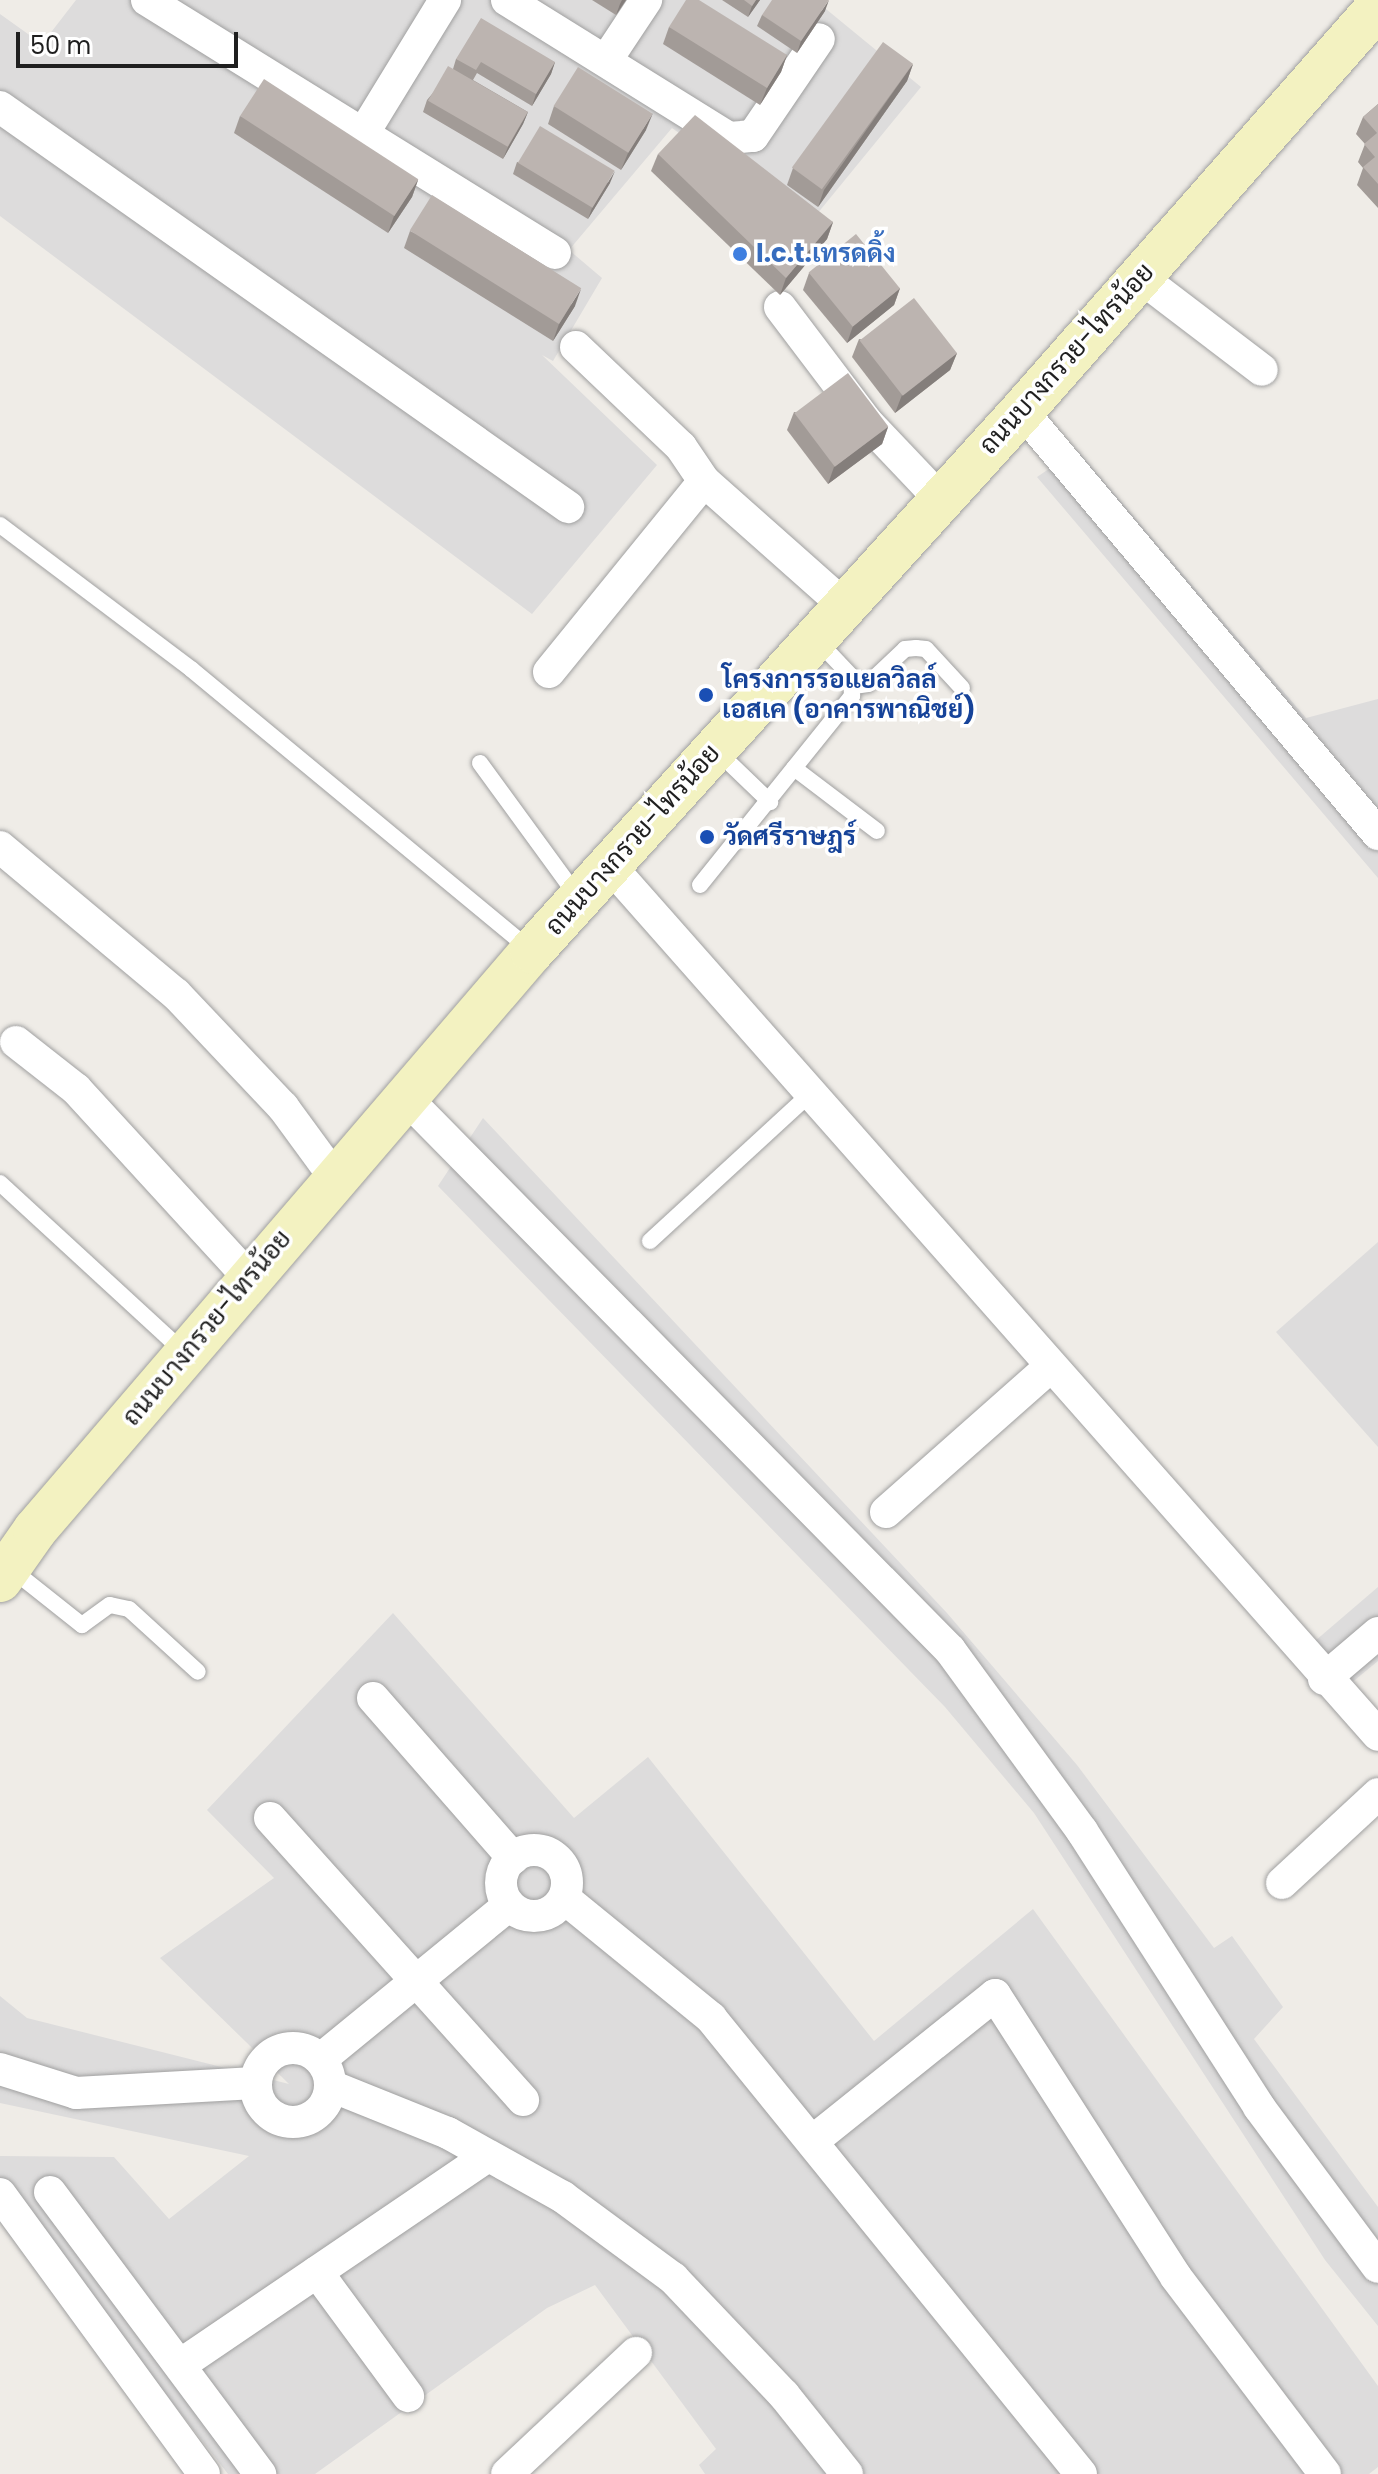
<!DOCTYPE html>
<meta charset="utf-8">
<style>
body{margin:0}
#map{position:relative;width:1378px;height:2474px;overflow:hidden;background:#efece7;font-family:Poppins,Sarabun,sans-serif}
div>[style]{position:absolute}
.residential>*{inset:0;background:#dddcdc}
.roads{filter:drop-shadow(0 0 2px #a0a0a0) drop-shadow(0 0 2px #a0a0a0)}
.service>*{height:16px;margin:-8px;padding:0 8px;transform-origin:8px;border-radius:8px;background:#fff}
.minor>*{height:32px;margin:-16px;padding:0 16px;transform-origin:16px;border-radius:16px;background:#fff}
.minor>.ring{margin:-16px;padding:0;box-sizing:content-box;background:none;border:32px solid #fff;border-radius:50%}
.secondary>*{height:44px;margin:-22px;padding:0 22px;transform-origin:22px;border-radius:22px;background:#f3f2c1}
.wall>*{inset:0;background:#a29b97}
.shaded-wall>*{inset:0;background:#847e7b}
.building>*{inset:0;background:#bcb4b0;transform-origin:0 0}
.dots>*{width:22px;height:22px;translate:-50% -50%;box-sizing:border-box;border:4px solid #fff;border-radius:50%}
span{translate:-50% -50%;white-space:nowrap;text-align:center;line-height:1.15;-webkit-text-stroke:7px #fff;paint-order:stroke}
.shop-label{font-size:26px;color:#366cbe;font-weight:700}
.left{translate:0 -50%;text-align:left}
.street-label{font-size:26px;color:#1f1f1f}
.transit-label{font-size:26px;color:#164399;font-weight:700}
.scale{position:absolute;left:16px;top:32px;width:222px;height:36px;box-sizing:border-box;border:4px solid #1f1f1f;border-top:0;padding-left:10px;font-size:24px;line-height:28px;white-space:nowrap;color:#1f1f1f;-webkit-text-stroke:6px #fff;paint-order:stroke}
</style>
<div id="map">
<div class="residential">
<div style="clip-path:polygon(76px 0,815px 0,921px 87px,808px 225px,672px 128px,569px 250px,602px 278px,553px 361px,542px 355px,657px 465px,532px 614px,0 216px,0 14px,42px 44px)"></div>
<div style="clip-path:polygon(1077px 450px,1306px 718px,1378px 699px,1378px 878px,1037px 477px)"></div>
<div style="clip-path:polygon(483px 1118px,947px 1613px,1077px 1765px,1214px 1948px,1232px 1936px,1283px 2007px,1254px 2039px,1378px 2207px,1378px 2326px,1325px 2260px,1034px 1813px,945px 1707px,438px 1186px)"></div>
<div style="clip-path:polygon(1378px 1242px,1378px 1447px,1276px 1332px)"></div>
<div style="clip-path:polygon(1378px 1587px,1378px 1661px,1350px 1684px,1315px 1641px)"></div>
<div style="clip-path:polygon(393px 1613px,574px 1818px,648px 1757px,874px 2041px,1033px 1909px,1378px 2386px,1378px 2467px,1369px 2474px,705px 2474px,699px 2465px,716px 2449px,595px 2285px,547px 2308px,315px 2474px,228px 2474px,0 2181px,0 2156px,114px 2157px,169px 2219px,249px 2156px,0 2103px,0 1996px,27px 2018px,289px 2084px,160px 1958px,274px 1878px,207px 1810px)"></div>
</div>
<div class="roads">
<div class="service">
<div style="left:0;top:525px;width:239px;rotate:37deg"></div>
<div style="left:191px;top:669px;width:441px;rotate:39.6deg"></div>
<div style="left:854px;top:686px;width:14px;rotate:-8deg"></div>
<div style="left:868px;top:684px;width:51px;rotate:-43.4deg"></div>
<div style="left:905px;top:649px;width:11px;rotate:-5deg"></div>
<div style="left:916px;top:648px;width:10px;rotate:6deg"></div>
<div style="left:926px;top:649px;width:53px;rotate:47.3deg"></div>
<div style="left:717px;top:751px;width:74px;rotate:43.9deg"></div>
<div style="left:480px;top:763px;width:165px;rotate:53.9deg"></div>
<div style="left:794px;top:768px;width:104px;rotate:37.2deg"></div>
<div style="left:700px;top:885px;width:243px;rotate:-51.2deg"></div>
<div style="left:852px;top:696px;width:20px;rotate:-93deg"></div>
<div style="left:851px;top:676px;width:50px;rotate:-133.4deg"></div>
<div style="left:0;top:1183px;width:250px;rotate:42.6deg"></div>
<div style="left:650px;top:1241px;width:216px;rotate:-42.6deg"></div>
<div style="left:10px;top:1568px;width:92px;rotate:38.4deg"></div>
<div style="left:82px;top:1625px;width:34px;rotate:-36deg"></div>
<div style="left:110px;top:1605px;width:19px;rotate:12deg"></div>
<div style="left:129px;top:1609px;width:93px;rotate:42.4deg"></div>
</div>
<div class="minor">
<div style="left:147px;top:0;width:480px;rotate:31.8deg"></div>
<div style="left:507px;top:0;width:261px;rotate:31.9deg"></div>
<div style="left:729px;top:138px;width:24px;rotate:-5deg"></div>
<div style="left:753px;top:136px;width:117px;rotate:-55.8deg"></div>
<div style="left:607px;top:59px;width:71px;rotate:-56.5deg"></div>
<div style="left:0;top:107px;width:695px;rotate:35.15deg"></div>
<div style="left:363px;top:134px;width:157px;rotate:-58.5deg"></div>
<div style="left:1140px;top:277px;width:153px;rotate:37.3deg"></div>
<div style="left:780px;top:307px;width:144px;rotate:52.9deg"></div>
<div style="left:867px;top:422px;width:108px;rotate:46.5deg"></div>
<div style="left:576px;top:347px;width:145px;rotate:43.6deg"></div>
<div style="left:681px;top:447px;width:41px;rotate:55.9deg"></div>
<div style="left:1022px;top:411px;width:553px;rotate:49.92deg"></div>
<div style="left:549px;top:672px;width:246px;rotate:-50.9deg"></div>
<div style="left:704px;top:481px;width:188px;rotate:41.6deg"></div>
<div style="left:0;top:847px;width:229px;rotate:39.9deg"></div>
<div style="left:176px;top:994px;width:156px;rotate:46.6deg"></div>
<div style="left:283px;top:1107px;width:88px;rotate:53.8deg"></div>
<div style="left:611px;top:867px;width:1158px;rotate:48.53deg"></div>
<div style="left:16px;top:1042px;width:76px;rotate:38.1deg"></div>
<div style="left:76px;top:1089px;width:256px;rotate:47.5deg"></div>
<div style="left:406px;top:1098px;width:775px;rotate:45.42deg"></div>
<div style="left:950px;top:1650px;width:224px;rotate:53.9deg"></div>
<div style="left:1082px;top:1831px;width:328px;rotate:57.3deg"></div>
<div style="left:1259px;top:2107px;width:199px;rotate:53.4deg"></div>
<div style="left:886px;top:1512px;width:217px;rotate:-41.5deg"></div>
<div style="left:1324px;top:1679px;width:71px;rotate:-40.4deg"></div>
<div style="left:373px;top:1698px;width:213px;rotate:48.8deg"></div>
<div style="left:270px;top:1818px;width:379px;rotate:48.1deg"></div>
<div class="ring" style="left:501px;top:1850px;width:34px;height:34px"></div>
<div style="left:1282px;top:1883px;width:131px;rotate:-42.8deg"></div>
<div style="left:564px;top:1898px;width:190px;rotate:39.2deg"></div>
<div style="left:711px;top:2018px;width:587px;rotate:50.94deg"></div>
<div class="ring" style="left:256px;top:2048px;width:42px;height:42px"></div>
<div style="left:321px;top:2059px;width:243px;rotate:-39.3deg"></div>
<div style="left:0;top:2069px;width:80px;rotate:17.5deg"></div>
<div style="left:76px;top:2093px;width:179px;rotate:-3.2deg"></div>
<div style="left:331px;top:2086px;width:126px;rotate:21.9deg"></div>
<div style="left:448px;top:2133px;width:132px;rotate:29.1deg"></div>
<div style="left:563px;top:2197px;width:137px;rotate:36.4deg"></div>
<div style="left:673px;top:2278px;width:161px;rotate:46.5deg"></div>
<div style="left:784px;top:2395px;width:101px;rotate:51.4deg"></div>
<div style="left:814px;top:2140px;width:232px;rotate:-38.7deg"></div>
<div style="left:995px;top:1995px;width:335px;rotate:57.3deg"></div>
<div style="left:1176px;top:2277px;width:247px;rotate:52.9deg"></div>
<div style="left:50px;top:2192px;width:352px;rotate:53.3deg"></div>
<div style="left:0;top:2194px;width:346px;rotate:53.9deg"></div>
<div style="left:317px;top:2272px;width:154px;rotate:53.7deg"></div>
<div style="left:180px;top:2365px;width:372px;rotate:-34.2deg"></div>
<div style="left:507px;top:2474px;width:177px;rotate:-43.2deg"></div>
</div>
<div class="secondary">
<div style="left:0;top:1580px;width:61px;rotate:-55deg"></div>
<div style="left:35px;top:1530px;width:763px;rotate:-49.36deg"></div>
<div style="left:532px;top:951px;width:729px;rotate:-47.78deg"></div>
<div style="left:1022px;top:411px;width:538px;rotate:-48.61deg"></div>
</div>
</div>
<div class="wall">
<div style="clip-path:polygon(592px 0,626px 0,616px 15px)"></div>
<div style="clip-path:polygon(722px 0,760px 0,748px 17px)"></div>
<div style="clip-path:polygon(825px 11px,797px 53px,757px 26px,762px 15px)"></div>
<div style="clip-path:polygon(669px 27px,787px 55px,781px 72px,760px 105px,663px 44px)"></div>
<div style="clip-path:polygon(456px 59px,555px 62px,551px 74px,532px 106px,477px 73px,473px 80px,528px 112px,523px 124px,503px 159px,423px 112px,427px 100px,453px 69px)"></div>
<div style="clip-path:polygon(913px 64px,907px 81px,818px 207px,787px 185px,793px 168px)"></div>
<div style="clip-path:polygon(1378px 104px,1378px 208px,1357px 185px,1363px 168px,1358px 162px,1365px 144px,1356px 134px,1363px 117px)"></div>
<div style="clip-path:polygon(554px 106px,646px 130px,621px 170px,548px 124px)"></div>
<div style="clip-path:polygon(240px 116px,418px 180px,412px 197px,388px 233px,234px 133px)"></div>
<div style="clip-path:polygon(658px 154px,833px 222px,827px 239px,780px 295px,651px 171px)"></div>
<div style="clip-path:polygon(517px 162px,610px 183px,588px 219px,513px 174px)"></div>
<div style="clip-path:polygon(410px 231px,575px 306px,553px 341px,404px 248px)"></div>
<div style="clip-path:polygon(809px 273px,900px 288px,894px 305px,847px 343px,803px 290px)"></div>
<div style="clip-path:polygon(859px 339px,957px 353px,950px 370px,895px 413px,852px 357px)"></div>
<div style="clip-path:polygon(794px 412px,888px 427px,882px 444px,828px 484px,787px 430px)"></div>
</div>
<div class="shaded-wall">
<div style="clip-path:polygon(622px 0,626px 0,616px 15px,620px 4px)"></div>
<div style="clip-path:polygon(756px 0,760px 0,748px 17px,752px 6px)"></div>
<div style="clip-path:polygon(829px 0,825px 11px,797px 53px,801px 41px)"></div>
<div style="clip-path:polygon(787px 55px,781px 72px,760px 105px,767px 88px)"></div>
<div style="clip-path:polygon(555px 62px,551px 74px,532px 106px,536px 94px)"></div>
<div style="clip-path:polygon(913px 64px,907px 81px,818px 207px,824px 190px)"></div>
<div style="clip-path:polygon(528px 112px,523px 124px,503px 159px,508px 147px)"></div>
<div style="clip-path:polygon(653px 113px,646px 130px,621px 170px,628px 153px)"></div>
<div style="clip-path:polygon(615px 171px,610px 183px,588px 219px,592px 208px)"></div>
<div style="clip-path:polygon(418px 180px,412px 197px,388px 233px,394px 216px)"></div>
<div style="clip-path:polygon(833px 222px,827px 239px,780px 295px,786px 278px)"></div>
<div style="clip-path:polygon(900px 288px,894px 305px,847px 343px,853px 326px)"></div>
<div style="clip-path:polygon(581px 289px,575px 306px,553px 341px,559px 324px)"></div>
<div style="clip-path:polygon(957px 353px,950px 370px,895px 413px,902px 395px)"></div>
<div style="clip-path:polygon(888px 427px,882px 444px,828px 484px,834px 467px)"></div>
</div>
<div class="building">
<div style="clip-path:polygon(686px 0,699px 0,787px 55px,767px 88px,669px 27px)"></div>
<div style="clip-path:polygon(744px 0,756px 0,752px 6px)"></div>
<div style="clip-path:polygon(772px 0,829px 0,801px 41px,762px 15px)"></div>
<div style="clip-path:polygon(481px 18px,555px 62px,536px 94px,481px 62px,476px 70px,456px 59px)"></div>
<div style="left:883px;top:42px;width:37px;height:155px;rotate:36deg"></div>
<div style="left:448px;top:66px;width:92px;height:40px;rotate:30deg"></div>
<div style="left:578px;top:67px;width:88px;height:46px;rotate:32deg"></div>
<div style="left:264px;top:79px;width:184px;height:44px;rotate:33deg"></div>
<div style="clip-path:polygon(1378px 104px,1378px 184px,1363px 167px,1375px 157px,1364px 144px,1377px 133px,1363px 117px)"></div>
<div style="clip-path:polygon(695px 115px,833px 222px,786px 278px,658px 154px)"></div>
<div style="left:540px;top:126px;width:87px;height:43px;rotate:31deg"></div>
<div style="left:432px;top:195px;width:176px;height:42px;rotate:32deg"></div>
<div style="left:856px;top:234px;width:70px;height:61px;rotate:51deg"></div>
<div style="left:914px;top:298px;width:70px;height:69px;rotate:52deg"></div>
<div style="left:848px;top:373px;width:67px;height:67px;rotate:53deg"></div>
</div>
<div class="dots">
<div style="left:740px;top:254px;background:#3f7fe0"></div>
<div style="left:706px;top:695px;background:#1a4fb4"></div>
<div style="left:707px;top:837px;background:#1a4fb4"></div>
</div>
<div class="shop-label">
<span class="left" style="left:756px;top:254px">I.c.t.เทรดดิ้ง</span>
</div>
<div class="street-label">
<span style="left:1067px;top:359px;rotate:-48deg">ถนนบางกรวย-ไทรน้อย</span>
<span style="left:633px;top:840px;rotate:-48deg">ถนนบางกรวย-ไทรน้อย</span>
<span style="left:207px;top:1328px;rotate:-50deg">ถนนบางกรวย-ไทรน้อย</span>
</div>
<div class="transit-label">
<span class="left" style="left:722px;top:695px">โครงการรอแยลวิลล์<br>เอสเค (อาคารพาณิชย์)</span>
<span class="left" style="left:723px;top:837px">วัดศรีราษฎร์</span>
</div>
<div class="scale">50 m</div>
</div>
